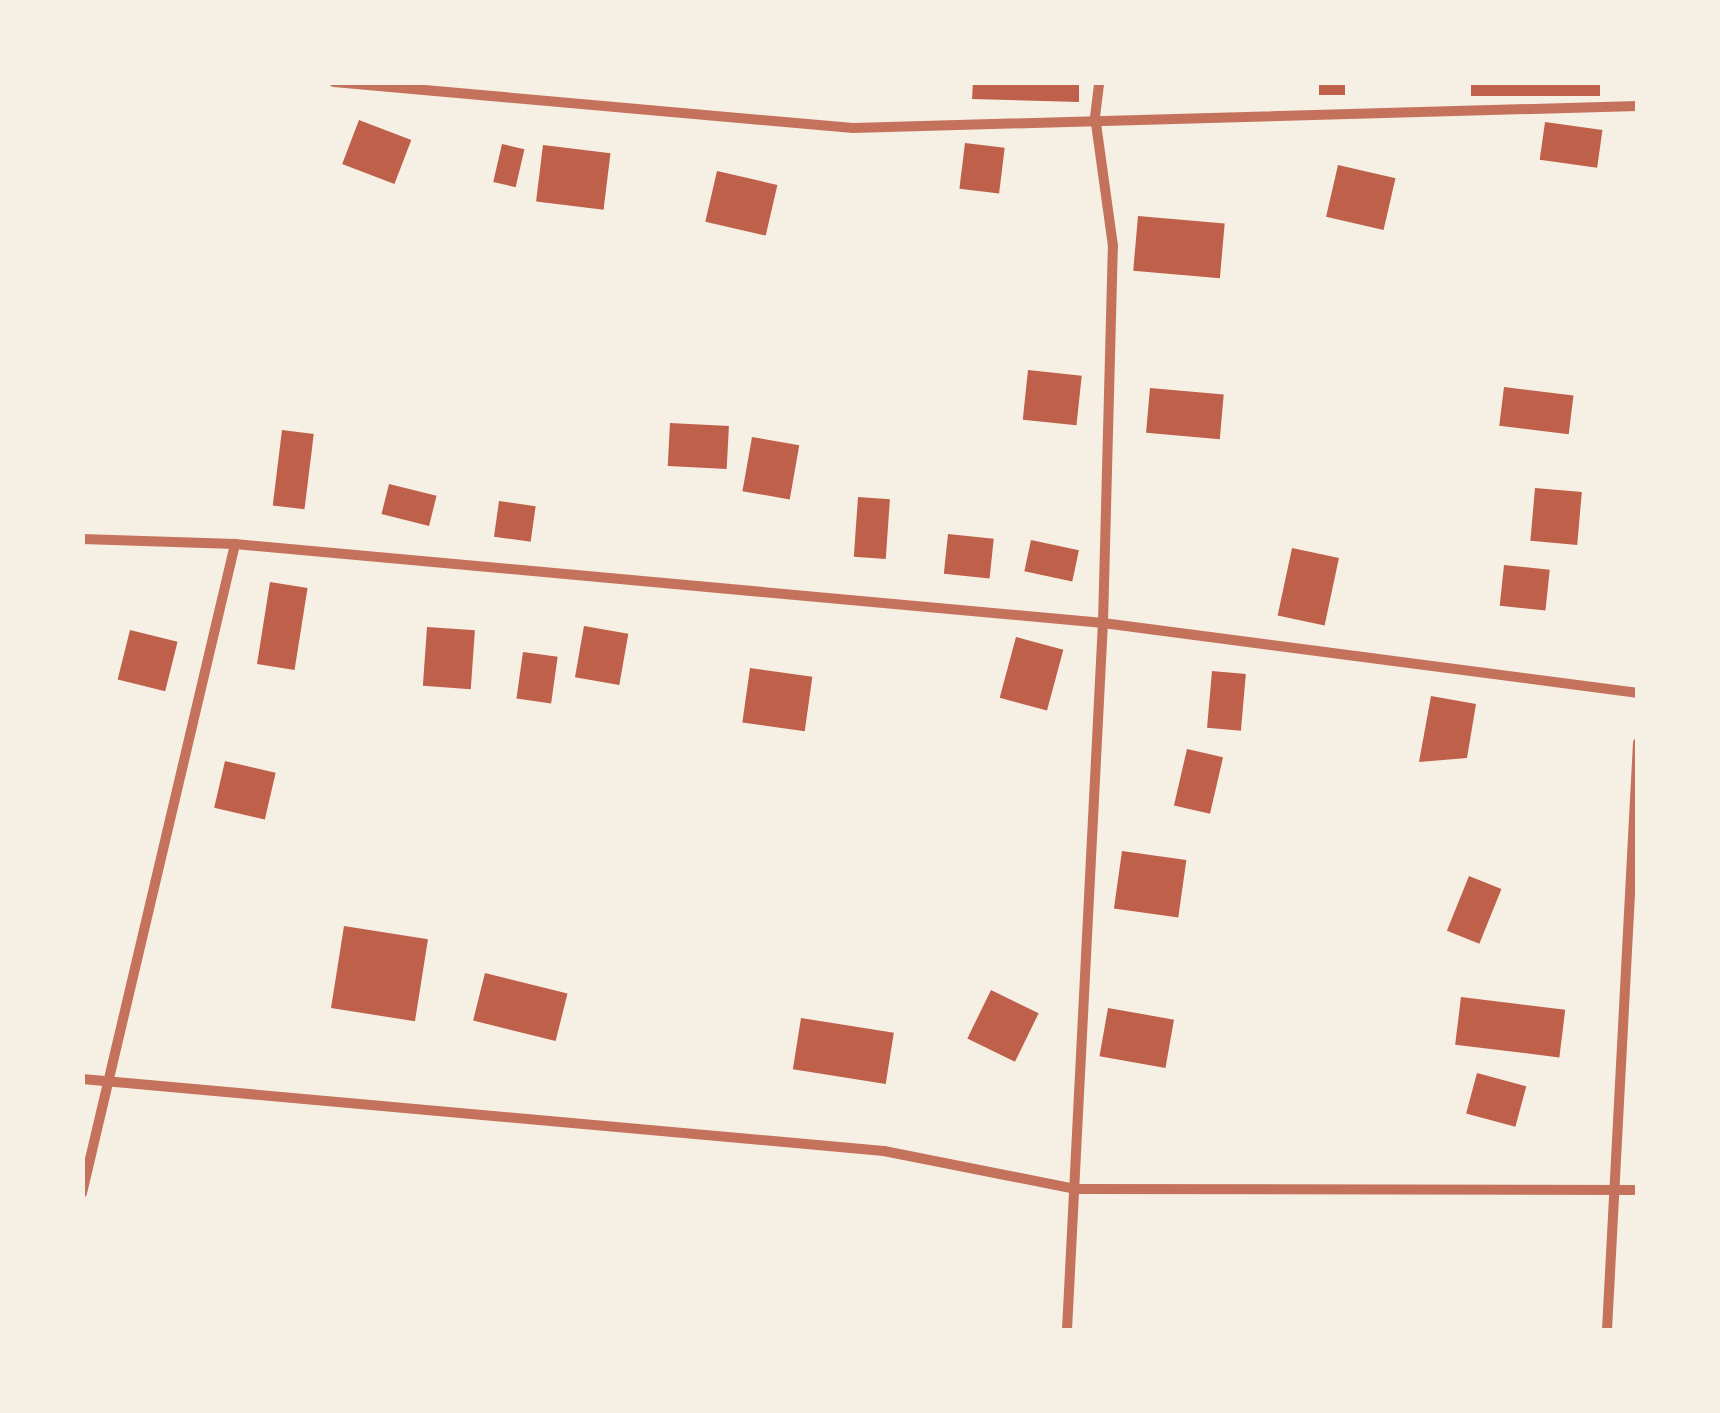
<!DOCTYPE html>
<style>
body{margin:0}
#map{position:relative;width:1720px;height:1413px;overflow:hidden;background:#f6efe4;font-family:"DejaVu Sans",sans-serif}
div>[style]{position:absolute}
.building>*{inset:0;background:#bf614a;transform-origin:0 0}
.minor>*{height:10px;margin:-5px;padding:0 5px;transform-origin:5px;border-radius:5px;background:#c5725c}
span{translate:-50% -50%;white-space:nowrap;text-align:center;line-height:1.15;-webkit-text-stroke:9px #f6efe4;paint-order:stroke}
.frame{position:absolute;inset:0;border:85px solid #f6efe4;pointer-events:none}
</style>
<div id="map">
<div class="building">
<div style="clip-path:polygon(973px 82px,1079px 82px,1079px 102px,972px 99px)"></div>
<div style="left:1319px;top:82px;width:26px;height:13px"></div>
<div style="left:1471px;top:82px;width:129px;height:14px"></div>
<div style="left:359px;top:120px;width:56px;height:47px;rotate:21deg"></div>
<div style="left:1545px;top:122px;width:58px;height:38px;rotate:8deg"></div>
<div style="left:965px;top:143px;width:40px;height:46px;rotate:7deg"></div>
<div style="left:502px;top:144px;width:23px;height:39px;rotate:13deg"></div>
<div style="left:543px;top:145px;width:68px;height:57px;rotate:7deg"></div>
<div style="left:1338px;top:165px;width:59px;height:53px;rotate:13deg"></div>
<div style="left:717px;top:171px;width:62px;height:52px;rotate:13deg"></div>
<div style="left:1138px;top:216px;width:87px;height:55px;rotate:5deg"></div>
<div style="left:1028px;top:370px;width:54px;height:50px;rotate:6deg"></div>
<div style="left:1504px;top:387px;width:70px;height:39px;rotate:7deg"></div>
<div style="left:1150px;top:388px;width:74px;height:45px;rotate:5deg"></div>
<div style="left:670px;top:423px;width:59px;height:43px;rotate:3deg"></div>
<div style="left:282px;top:430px;width:32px;height:76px;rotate:7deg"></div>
<div style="left:752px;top:437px;width:48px;height:55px;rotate:10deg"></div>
<div style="left:389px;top:484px;width:49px;height:31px;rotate:14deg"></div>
<div style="left:1535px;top:488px;width:47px;height:53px;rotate:5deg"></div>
<div style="left:858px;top:497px;width:32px;height:60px;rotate:4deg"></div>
<div style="left:499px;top:501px;width:37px;height:36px;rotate:8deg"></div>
<div style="left:948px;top:534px;width:46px;height:40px;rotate:6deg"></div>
<div style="left:1031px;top:540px;width:49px;height:32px;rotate:12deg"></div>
<div style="left:1292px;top:548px;width:48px;height:69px;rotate:12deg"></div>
<div style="left:1504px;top:565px;width:46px;height:41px;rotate:6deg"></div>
<div style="left:270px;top:582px;width:38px;height:83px;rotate:9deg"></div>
<div style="left:584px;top:626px;width:45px;height:52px;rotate:10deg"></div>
<div style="left:427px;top:627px;width:48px;height:59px;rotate:4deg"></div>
<div style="left:130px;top:630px;width:49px;height:51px;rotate:14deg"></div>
<div style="left:1016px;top:637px;width:49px;height:63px;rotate:15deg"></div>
<div style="left:523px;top:652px;width:35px;height:47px;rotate:8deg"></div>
<div style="left:750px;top:668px;width:63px;height:55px;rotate:8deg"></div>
<div style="left:1212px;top:671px;width:34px;height:57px;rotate:5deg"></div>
<div style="clip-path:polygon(1431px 696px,1476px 704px,1467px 758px,1419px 762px)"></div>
<div style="left:1187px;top:749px;width:37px;height:58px;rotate:13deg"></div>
<div style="left:225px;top:761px;width:52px;height:48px;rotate:13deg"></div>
<div style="left:1122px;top:851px;width:65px;height:58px;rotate:8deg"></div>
<div style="left:1469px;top:876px;width:35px;height:59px;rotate:22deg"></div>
<div style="left:344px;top:926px;width:85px;height:83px;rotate:9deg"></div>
<div style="left:485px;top:973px;width:85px;height:49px;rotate:14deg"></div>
<div style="left:991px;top:990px;width:53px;height:54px;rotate:26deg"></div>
<div style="left:1461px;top:997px;width:105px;height:48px;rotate:7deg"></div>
<div style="left:1108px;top:1008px;width:67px;height:49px;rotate:10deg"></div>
<div style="left:801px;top:1018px;width:94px;height:52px;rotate:9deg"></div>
<div style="left:1477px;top:1073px;width:51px;height:42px;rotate:15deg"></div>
</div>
<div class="minor">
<div style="left:334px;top:82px;width:521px;rotate:5.07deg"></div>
<div style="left:853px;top:128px;width:785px;rotate:-1.61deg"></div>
<div style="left:82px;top:539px;width:153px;rotate:1.9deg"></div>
<div style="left:235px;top:544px;width:872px;rotate:5.2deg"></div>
<div style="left:1103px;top:623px;width:540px;rotate:7.45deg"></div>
<div style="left:82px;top:1079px;width:805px;rotate:5.13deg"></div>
<div style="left:884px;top:1151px;width:196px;rotate:11.2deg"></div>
<div style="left:1076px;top:1189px;width:562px;rotate:0.1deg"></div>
<div style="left:82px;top:1193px;width:667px;rotate:-76.73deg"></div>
<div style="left:1067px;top:1330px;width:708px;rotate:-87.09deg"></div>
<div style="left:1103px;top:623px;width:377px;rotate:-88.5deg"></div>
<div style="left:1113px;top:246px;width:130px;rotate:-97.9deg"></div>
<div style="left:1095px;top:117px;width:35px;rotate:-83deg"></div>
<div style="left:1607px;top:1330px;width:588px;rotate:-86.98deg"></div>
</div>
<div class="frame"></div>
</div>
